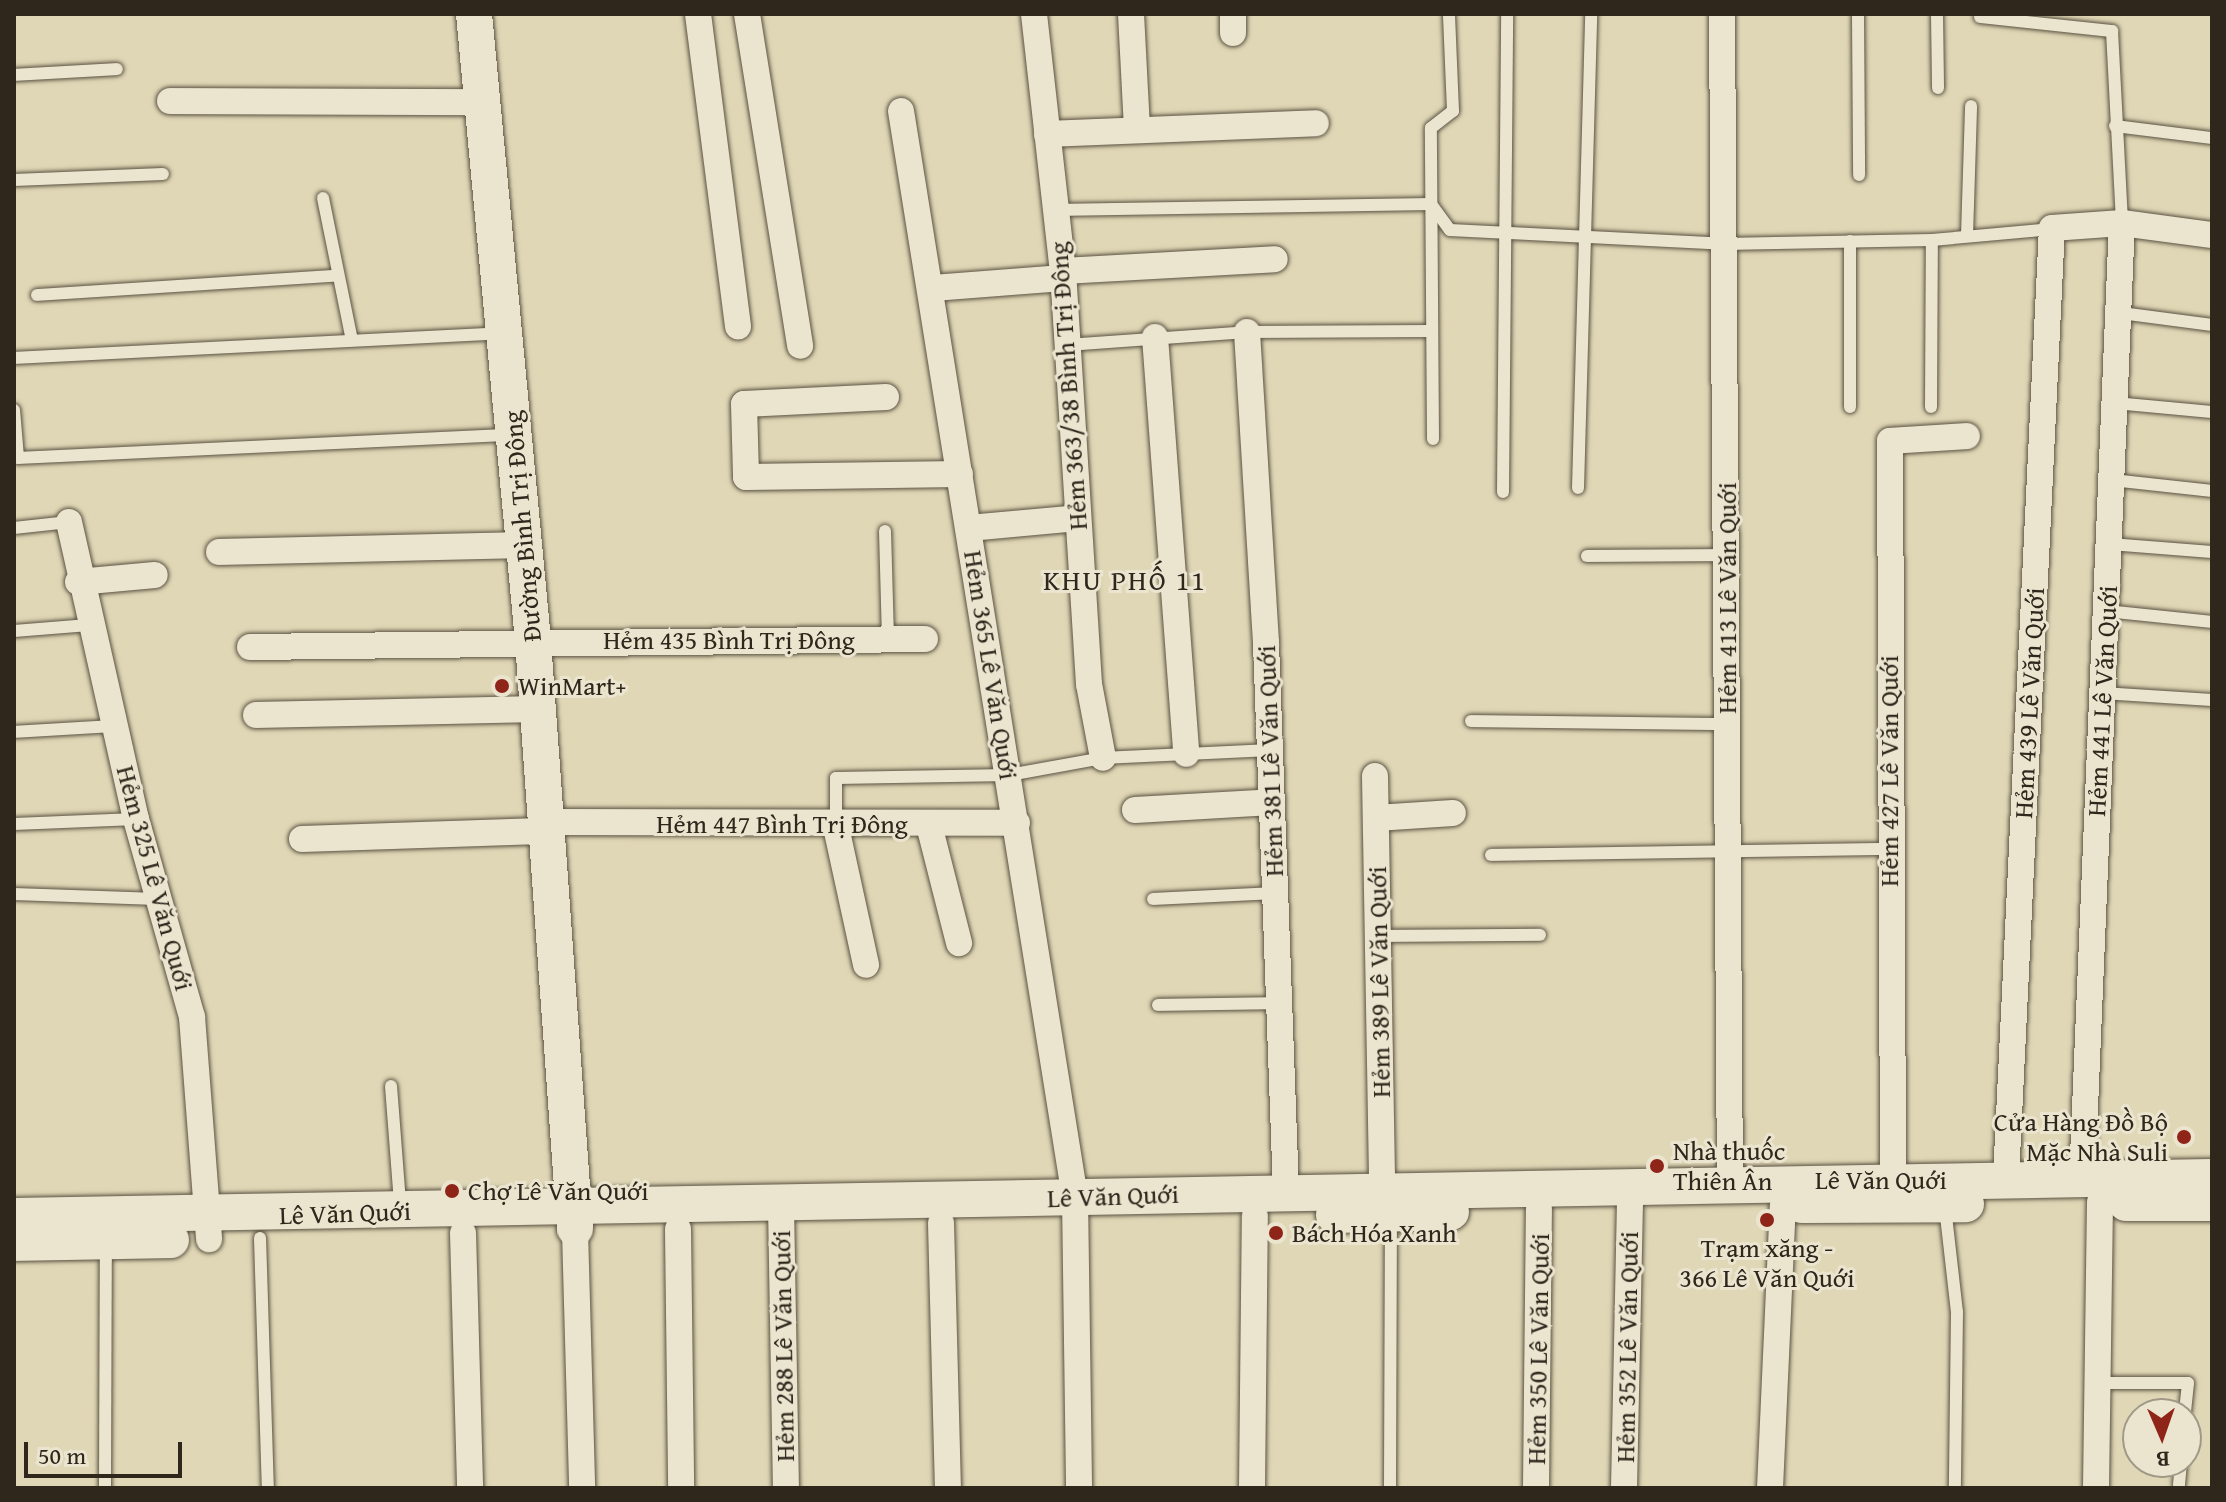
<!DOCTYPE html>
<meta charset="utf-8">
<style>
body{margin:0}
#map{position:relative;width:2226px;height:1502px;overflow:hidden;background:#e0d7b6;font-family:"Gentium Book Plus",serif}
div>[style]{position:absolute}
.roads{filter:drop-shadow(0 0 2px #5b5242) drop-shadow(0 0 2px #5b5242)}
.lane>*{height:12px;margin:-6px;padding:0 6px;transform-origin:6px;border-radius:6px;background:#ebe5d0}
.street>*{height:26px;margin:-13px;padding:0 13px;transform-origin:13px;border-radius:13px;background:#ebe5d0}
.secondary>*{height:36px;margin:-18px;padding:0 18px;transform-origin:18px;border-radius:18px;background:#ebe5d0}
.dots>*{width:22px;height:22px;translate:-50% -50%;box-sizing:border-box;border:4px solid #ebe5d0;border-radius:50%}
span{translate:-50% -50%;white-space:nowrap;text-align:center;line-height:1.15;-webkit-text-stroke:6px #ebe5d0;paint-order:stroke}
.street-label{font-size:26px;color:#2f261c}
.poi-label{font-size:26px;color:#2f261c}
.left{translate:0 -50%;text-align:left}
.right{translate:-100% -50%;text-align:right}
.neighbourhood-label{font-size:28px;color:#2f261c;letter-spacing:2px}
.frame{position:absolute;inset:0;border:16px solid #2f261c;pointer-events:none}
.north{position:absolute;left:2122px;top:1398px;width:80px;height:80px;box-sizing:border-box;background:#ebe5d0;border:2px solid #a09988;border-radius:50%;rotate:178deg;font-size:22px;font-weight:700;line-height:32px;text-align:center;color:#2f261c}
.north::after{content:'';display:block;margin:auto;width:28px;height:36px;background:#8f2418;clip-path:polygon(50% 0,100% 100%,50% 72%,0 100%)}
.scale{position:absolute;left:24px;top:1442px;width:158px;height:36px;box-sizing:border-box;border:4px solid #2f261c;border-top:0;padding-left:10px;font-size:24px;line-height:28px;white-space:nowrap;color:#2f261c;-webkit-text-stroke:6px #ebe5d0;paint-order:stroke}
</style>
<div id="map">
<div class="roads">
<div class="lane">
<div style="left:1858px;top:14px;width:161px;rotate:89.6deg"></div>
<div style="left:1937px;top:14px;width:74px;rotate:89.2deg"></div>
<div style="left:1980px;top:17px;width:133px;rotate:6.1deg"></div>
<div style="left:2112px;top:31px;width:192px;rotate:87deg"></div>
<div style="left:14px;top:75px;width:103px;rotate:-3.3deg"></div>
<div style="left:2115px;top:126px;width:98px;rotate:7.1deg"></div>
<div style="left:14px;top:180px;width:149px;rotate:-2.3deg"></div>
<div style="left:323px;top:198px;width:145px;rotate:78.5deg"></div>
<div style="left:1053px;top:210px;width:378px;rotate:-0.9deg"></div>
<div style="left:1431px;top:204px;width:32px;rotate:54deg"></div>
<div style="left:1450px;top:230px;width:274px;rotate:2.9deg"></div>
<div style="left:1724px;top:244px;width:208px;rotate:-1.1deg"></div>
<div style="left:1932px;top:240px;width:121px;rotate:-5.2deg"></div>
<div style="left:1967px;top:236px;width:130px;rotate:-88.2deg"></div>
<div style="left:37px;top:295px;width:298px;rotate:-3.7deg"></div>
<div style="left:2121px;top:313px;width:92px;rotate:7.5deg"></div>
<div style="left:1067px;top:345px;width:180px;rotate:-4.1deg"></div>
<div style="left:1247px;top:332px;width:184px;rotate:-0.3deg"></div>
<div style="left:14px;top:358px;width:487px;rotate:-2.9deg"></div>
<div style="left:2115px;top:403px;width:97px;rotate:5.3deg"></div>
<div style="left:1850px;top:407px;width:166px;rotate:-90deg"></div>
<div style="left:1931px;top:407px;width:167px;rotate:-89.7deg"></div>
<div style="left:14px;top:410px;width:48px;rotate:85.2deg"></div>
<div style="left:18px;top:458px;width:492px;rotate:-2.7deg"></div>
<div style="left:1433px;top:439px;width:311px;rotate:-90.4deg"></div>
<div style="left:1431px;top:128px;width:28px;rotate:-38deg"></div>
<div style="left:1453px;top:111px;width:97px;rotate:-92.4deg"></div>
<div style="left:2112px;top:480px;width:101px;rotate:6.3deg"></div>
<div style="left:1578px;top:488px;width:474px;rotate:-88.4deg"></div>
<div style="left:1503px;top:492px;width:478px;rotate:-89.5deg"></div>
<div style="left:14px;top:528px;width:55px;rotate:-6.2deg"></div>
<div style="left:885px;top:531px;width:108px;rotate:88.4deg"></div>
<div style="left:2110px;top:544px;width:102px;rotate:4.5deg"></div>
<div style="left:1587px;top:556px;width:140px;rotate:-0.4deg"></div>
<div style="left:2106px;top:611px;width:107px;rotate:5.9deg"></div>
<div style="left:14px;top:631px;width:75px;rotate:-4.6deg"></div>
<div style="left:2102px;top:693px;width:110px;rotate:3.6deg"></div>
<div style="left:1471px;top:721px;width:257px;rotate:0.7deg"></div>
<div style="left:14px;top:732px;width:102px;rotate:-3.4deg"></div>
<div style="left:836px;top:823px;width:45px;rotate:-90deg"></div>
<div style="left:836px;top:778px;width:173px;rotate:-1deg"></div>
<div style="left:1009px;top:775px;width:96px;rotate:-10.3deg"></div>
<div style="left:1103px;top:758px;width:167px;rotate:-2.7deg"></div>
<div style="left:14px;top:824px;width:122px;rotate:-2.3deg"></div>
<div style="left:1491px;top:855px;width:397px;rotate:-0.9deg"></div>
<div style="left:14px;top:894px;width:144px;rotate:2deg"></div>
<div style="left:1153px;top:899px;width:122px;rotate:-2.8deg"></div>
<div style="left:1379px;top:936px;width:161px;rotate:-0.4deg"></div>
<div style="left:1158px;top:1005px;width:121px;rotate:-0.9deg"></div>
<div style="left:391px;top:1086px;width:118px;rotate:85.6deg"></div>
<div style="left:1945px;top:1207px;width:106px;rotate:83.5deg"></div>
<div style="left:1957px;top:1312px;width:176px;rotate:90.7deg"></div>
<div style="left:260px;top:1238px;width:250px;rotate:88.2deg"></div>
<div style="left:2098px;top:1383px;width:90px"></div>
<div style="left:2188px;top:1383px;width:31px;rotate:96deg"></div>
<div style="left:2179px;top:1485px;width:23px;rotate:-85deg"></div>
<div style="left:105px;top:1488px;width:245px;rotate:-89.8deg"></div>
<div style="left:1390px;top:1488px;width:273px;rotate:-89.8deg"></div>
</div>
<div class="street">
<div style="left:698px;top:14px;width:315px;rotate:82.7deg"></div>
<div style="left:747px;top:14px;width:336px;rotate:80.9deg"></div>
<div style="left:1034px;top:14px;width:259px;rotate:83.6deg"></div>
<div style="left:1063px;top:271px;width:414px;rotate:86.4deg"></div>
<div style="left:1089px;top:684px;width:75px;rotate:79.3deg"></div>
<div style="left:1131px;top:14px;width:114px;rotate:87deg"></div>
<div style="left:1233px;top:14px;width:19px;rotate:90deg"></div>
<div style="left:1722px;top:14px;width:1169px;rotate:89.61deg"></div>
<div style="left:170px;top:101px;width:312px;rotate:0.2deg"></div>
<div style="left:901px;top:111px;width:1100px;rotate:80.9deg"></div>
<div style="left:1075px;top:1197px;width:291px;rotate:89.2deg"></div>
<div style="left:1047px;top:134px;width:269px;rotate:-2.3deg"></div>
<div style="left:1063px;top:271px;width:212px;rotate:-3.2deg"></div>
<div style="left:933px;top:288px;width:130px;rotate:-4.4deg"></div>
<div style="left:1247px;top:332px;width:312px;rotate:86.5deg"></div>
<div style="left:1266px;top:643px;width:548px;rotate:87.91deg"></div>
<div style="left:1155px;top:337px;width:418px;rotate:85.7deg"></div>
<div style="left:886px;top:397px;width:142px;rotate:177.2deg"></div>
<div style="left:744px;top:404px;width:73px;rotate:88.4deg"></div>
<div style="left:746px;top:477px;width:214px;rotate:-0.8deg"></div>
<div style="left:69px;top:522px;width:304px;rotate:77.3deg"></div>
<div style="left:136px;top:819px;width:206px;rotate:74.2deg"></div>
<div style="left:192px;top:1017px;width:223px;rotate:85.6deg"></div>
<div style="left:969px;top:528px;width:109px;rotate:-5.2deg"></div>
<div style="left:219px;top:552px;width:305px;rotate:-1.3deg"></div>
<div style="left:78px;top:582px;width:77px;rotate:-5.2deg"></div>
<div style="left:250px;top:647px;width:675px;rotate:-0.68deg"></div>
<div style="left:256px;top:715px;width:282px;rotate:-1.2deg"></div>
<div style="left:1375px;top:776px;width:413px;rotate:89deg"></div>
<div style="left:1135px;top:810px;width:137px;rotate:-3.3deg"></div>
<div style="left:1376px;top:818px;width:77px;rotate:-3.7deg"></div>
<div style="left:547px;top:822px;width:470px;rotate:0.1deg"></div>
<div style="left:929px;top:825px;width:122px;rotate:75.7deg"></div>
<div style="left:836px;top:827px;width:141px;rotate:77.7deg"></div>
<div style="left:302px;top:839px;width:246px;rotate:-1.9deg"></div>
<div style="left:1893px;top:1178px;width:737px;rotate:-90.23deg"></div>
<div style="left:1890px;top:441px;width:77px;rotate:-3.7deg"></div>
<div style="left:2006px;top:1178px;width:951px;rotate:-87.23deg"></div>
<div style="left:2052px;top:228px;width:70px;rotate:-4.1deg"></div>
<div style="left:2122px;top:223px;width:91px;rotate:7.6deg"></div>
<div style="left:2082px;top:1180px;width:958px;rotate:-87.61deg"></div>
<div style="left:781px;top:1205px;width:283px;rotate:89deg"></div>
<div style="left:941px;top:1223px;width:265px;rotate:88.5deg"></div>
<div style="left:678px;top:1229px;width:259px;rotate:89.3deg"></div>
<div style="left:575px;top:1231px;width:257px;rotate:88.4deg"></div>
<div style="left:463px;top:1233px;width:255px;rotate:88.4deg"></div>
<div style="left:1252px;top:1488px;width:272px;rotate:-89.4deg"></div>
<div style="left:1536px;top:1488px;width:279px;rotate:-89.4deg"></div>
<div style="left:1624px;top:1488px;width:283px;rotate:-88.8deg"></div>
<div style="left:1770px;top:1488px;width:283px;rotate:-87.4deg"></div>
<div style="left:2096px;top:1488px;width:286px;rotate:-89.2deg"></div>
</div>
<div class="secondary">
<div style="left:474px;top:14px;width:630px;rotate:84.62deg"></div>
<div style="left:533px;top:641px;width:589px;rotate:85.91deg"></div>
<div style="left:2126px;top:1203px;width:86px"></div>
<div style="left:1802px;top:1205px;width:164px;rotate:-0.3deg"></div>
<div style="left:1334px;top:1215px;width:117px;rotate:-1.5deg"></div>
<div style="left:14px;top:1216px;width:2198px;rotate:-1.02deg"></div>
<div style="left:14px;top:1243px;width:157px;rotate:-1.1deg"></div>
</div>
</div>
<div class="dots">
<div style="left:502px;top:686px;background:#8f2418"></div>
<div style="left:2184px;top:1137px;background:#8f2418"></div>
<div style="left:1657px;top:1166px;background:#8f2418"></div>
<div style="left:452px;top:1191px;background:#8f2418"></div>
<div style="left:1767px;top:1220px;background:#8f2418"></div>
<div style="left:1276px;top:1233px;background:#8f2418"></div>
</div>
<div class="street-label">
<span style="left:1068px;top:386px;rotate:-94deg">Hẻm 363/38 Bình Trị Đông</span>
<span style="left:522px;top:526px;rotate:-95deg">Đường Bình Trị Đông</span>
<span style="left:1727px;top:598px;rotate:-90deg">Hẻm 413 Lê Văn Quới</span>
<span style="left:729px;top:640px">Hẻm 435 Bình Trị Đông</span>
<span style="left:991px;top:665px;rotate:81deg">Hẻm 365 Lê Văn Quới</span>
<span style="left:2102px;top:701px;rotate:-87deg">Hẻm 441 Lê Văn Quới</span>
<span style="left:2029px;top:703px;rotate:-87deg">Hẻm 439 Lê Văn Quới</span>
<span style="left:1270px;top:761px;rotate:-92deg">Hẻm 381 Lê Văn Quới</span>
<span style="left:1889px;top:771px;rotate:-90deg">Hẻm 427 Lê Văn Quới</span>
<span style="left:782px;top:824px">Hẻm 447 Bình Trị Đông</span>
<span style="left:155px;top:878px;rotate:75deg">Hẻm 325 Lê Văn Quới</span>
<span style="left:1379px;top:982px;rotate:-91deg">Hẻm 389 Lê Văn Quới</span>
<span style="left:1881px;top:1180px">Lê Văn Quới</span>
<span style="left:1113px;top:1196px;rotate:-2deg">Lê Văn Quới</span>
<span style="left:345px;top:1213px;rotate:-2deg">Lê Văn Quới</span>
<span style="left:783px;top:1346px;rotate:-91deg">Hẻm 288 Lê Văn Quới</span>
<span style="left:1627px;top:1347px;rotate:-89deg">Hẻm 352 Lê Văn Quới</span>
<span style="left:1538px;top:1349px;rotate:-89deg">Hẻm 350 Lê Văn Quới</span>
</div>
<div class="poi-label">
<span class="left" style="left:518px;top:686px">WinMart+</span>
<span class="right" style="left:2168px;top:1137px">Cửa Hàng Đồ Bộ<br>Mặc Nhà Suli</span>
<span class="left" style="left:1673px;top:1166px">Nhà thuốc<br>Thiên Ân</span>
<span class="left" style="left:468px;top:1191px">Chợ Lê Văn Quới</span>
<span class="left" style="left:1292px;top:1233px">Bách Hóa Xanh</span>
<span style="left:1767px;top:1263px">Trạm xăng -<br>366 Lê Văn Quới</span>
</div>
<div class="neighbourhood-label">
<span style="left:1125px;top:580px">KHU PHỐ 11</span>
</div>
<div class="frame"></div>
<div class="north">B</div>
<div class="scale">50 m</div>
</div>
